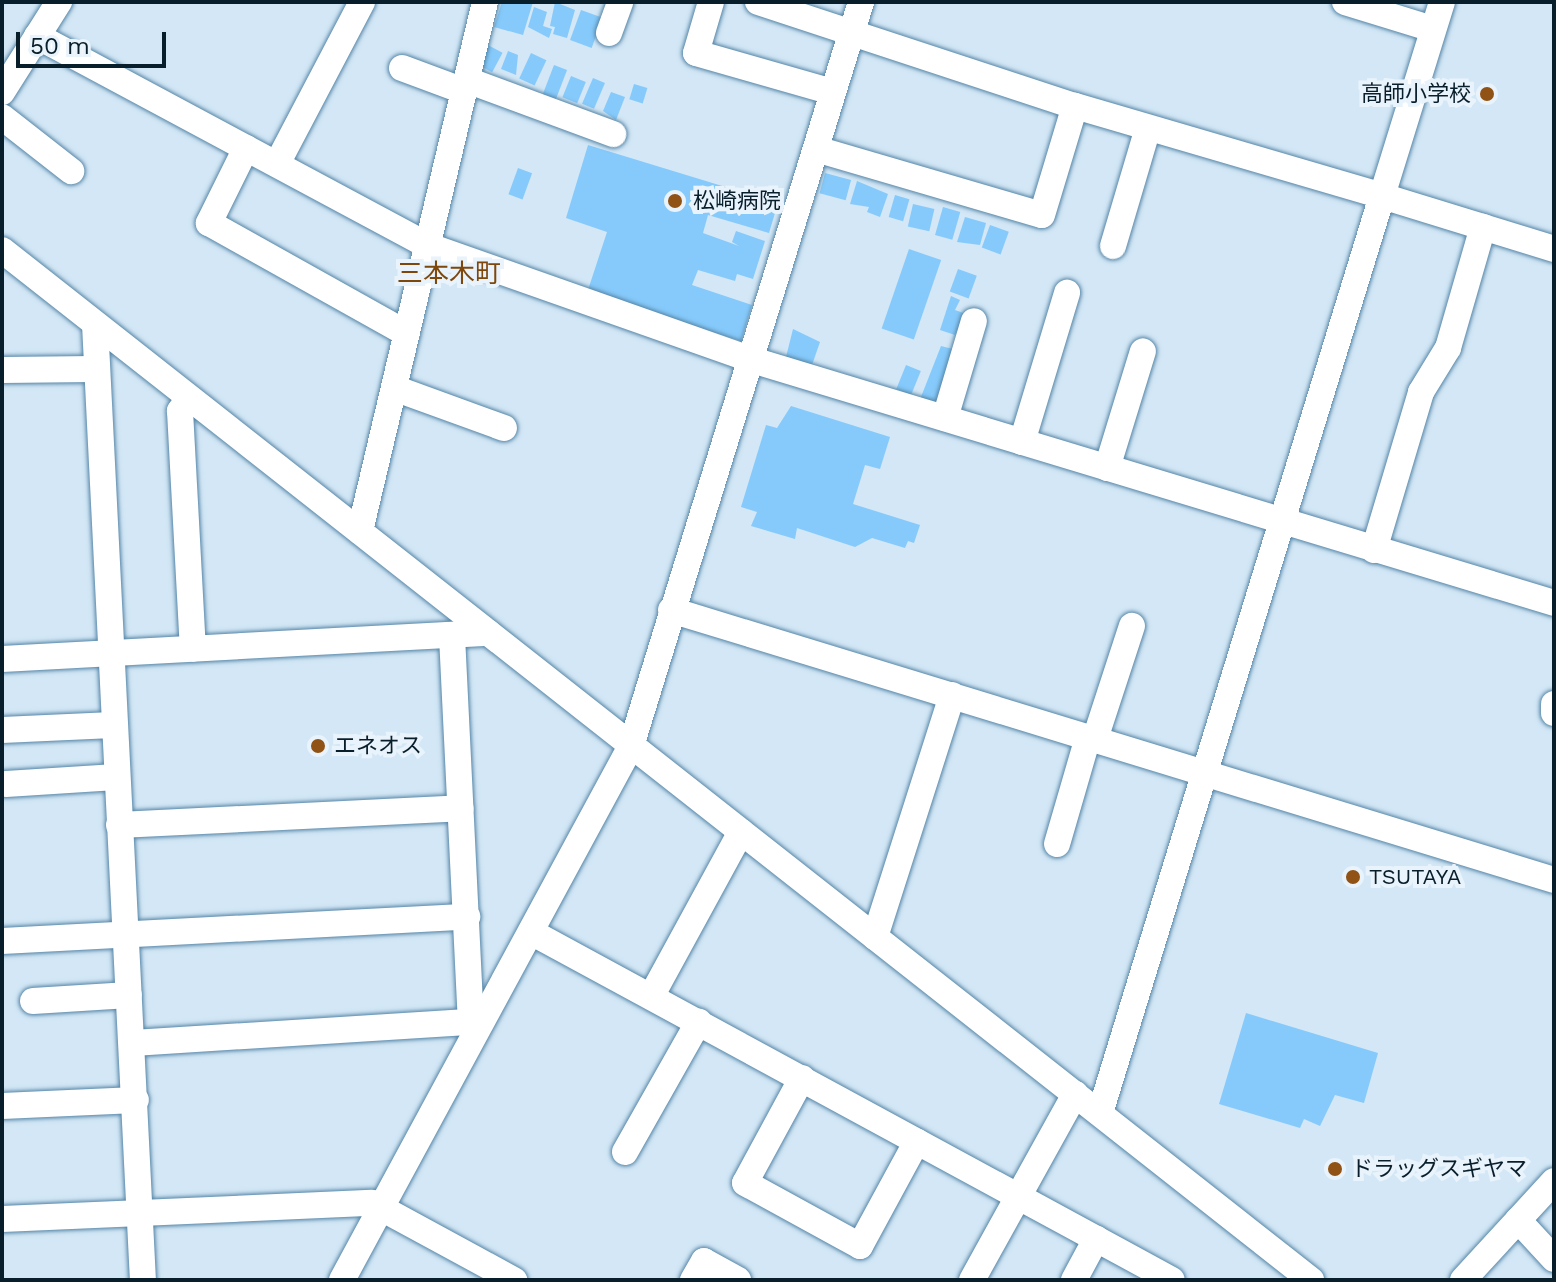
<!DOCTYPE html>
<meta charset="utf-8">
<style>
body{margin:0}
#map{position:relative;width:1556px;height:1282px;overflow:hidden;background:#d3e7f6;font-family:"Work Sans","Noto Sans JP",sans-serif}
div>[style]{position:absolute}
.building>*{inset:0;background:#86cafb;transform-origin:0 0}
.roads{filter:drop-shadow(0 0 2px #5485a7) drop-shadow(0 0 2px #5485a7)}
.minor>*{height:26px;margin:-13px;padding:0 13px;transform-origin:13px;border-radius:13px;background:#fff}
.dots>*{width:22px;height:22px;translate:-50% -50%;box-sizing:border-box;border:4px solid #e9f3fb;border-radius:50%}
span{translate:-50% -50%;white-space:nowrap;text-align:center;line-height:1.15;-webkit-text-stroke:8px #e9f3fb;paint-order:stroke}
.poi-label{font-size:22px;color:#091e2b}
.right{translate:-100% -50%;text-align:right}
.left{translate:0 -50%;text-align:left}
.quarter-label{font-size:26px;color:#7e480d}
.frame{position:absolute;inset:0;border:4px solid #091e2b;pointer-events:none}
.scale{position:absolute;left:16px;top:32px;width:150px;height:36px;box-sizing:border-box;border:4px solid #091e2b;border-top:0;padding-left:10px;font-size:24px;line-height:28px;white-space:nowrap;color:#091e2b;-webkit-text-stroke:6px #e9f3fb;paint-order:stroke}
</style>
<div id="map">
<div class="building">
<div style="clip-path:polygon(502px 2px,533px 2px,523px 35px,494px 27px)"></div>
<div style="clip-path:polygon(555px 2px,575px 10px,567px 38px,553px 34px,555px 27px,550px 26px)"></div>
<div style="clip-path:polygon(534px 7px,547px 12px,543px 26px,552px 29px,549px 38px,528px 27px)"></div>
<div style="left:581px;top:10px;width:23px;height:32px;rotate:20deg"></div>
<div style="left:484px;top:43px;width:21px;height:22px;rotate:28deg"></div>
<div style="clip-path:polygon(508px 51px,518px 55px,516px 75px,501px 69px)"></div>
<div style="left:531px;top:53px;width:17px;height:28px;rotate:25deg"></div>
<div style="left:554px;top:65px;width:14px;height:34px;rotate:21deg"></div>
<div style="left:571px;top:76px;width:16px;height:23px;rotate:22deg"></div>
<div style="left:593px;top:78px;width:13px;height:28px;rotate:23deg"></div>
<div style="left:634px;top:84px;width:14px;height:16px;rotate:17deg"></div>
<div style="clip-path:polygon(611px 92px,625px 97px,616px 120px,603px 111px)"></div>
<div style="clip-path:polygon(588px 145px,778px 203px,769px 233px,708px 215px,703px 233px,739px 246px,732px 242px,736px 231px,765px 241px,753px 279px,737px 274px,735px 281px,698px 270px,692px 285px,752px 305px,741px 341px,587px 293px,607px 232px,566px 218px)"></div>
<div style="left:518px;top:168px;width:15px;height:28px;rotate:20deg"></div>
<div style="left:825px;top:173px;width:27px;height:21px;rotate:15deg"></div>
<div style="clip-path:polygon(857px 181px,888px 194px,880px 217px,867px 212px,869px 207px,850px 204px)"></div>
<div style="left:895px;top:195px;width:15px;height:23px;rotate:16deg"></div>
<div style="left:913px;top:204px;width:22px;height:23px;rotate:13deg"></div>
<div style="left:943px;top:207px;width:18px;height:29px;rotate:16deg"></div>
<div style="clip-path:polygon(965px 217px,986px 223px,980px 245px,957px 242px)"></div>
<div style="left:990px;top:225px;width:20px;height:24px;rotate:20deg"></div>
<div style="left:909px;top:249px;width:34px;height:84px;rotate:19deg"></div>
<div style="left:958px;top:269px;width:20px;height:24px;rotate:20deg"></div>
<div style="clip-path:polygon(951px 296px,960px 300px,955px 310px,966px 314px,955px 335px,940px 330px)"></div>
<div style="clip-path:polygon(793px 329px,820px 342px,812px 365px,786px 357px)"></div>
<div style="clip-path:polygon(941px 346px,957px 350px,941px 401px,932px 406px,919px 402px)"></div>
<div style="left:906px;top:365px;width:16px;height:26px;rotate:22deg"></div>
<div style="clip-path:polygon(791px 406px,890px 437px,880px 469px,865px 465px,853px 504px,920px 525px,914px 543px,908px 541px,905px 548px,872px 538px,855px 547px,797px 528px,795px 539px,751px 526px,757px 512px,741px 507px,766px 425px,777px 428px)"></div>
<div style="clip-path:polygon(1246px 1013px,1378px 1053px,1364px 1103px,1335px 1095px,1320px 1126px,1304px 1119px,1300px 1128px,1219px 1104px)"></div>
</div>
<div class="roads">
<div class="minor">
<div style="left:711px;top:2px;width:53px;rotate:106.4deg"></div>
<div style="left:696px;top:53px;width:142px;rotate:15.9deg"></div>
<div style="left:758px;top:2px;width:334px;rotate:18.2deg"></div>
<div style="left:1075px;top:106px;width:320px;rotate:16.3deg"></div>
<div style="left:1382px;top:196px;width:959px;rotate:107.09deg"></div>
<div style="left:1345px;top:2px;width:92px;rotate:17.1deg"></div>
<div style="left:1442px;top:2px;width:203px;rotate:107.2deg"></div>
<div style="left:1382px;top:196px;width:180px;rotate:17.1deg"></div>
<div style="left:609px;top:33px;width:33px;rotate:-70deg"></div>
<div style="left:37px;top:36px;width:445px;rotate:28.2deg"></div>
<div style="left:429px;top:246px;width:339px;rotate:19.4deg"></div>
<div style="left:749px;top:359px;width:841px;rotate:16.86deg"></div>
<div style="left:402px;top:68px;width:66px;rotate:20.4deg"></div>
<div style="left:467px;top:80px;width:156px;rotate:20.3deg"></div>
<div style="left:2px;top:92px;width:107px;rotate:-57.7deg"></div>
<div style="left:2px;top:117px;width:88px;rotate:38deg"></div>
<div style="left:246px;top:148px;width:84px;rotate:116.3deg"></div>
<div style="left:209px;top:223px;width:226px;rotate:29.2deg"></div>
<div style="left:816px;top:149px;width:235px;rotate:16.3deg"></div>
<div style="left:1042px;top:215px;width:114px;rotate:-73.2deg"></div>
<div style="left:277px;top:164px;width:183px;rotate:-62.3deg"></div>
<div style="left:1113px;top:246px;width:123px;rotate:-73.5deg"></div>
<div style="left:2px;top:250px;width:1666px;rotate:38.2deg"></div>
<div style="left:95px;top:324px;width:957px;rotate:87.13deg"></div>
<div style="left:2px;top:370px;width:92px;rotate:-0.6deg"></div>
<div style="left:394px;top:388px;width:117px;rotate:20deg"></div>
<div style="left:189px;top:398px;width:16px;rotate:125deg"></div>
<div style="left:180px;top:411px;width:238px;rotate:86.9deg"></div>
<div style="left:945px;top:418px;width:101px;rotate:-73.4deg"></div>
<div style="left:1022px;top:442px;width:156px;rotate:-73.2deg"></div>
<div style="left:1107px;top:468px;width:122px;rotate:-72.9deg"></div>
<div style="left:360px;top:531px;width:544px;rotate:-76.71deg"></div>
<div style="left:1374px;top:550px;width:165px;rotate:-73.4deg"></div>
<div style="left:1421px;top:392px;width:52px;rotate:-58.5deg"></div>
<div style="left:1448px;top:348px;width:126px;rotate:-73.9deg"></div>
<div style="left:671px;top:610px;width:923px;rotate:17deg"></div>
<div style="left:452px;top:636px;width:386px;rotate:87.2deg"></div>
<div style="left:471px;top:1022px;width:9px;rotate:41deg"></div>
<div style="left:2px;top:659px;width:487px;rotate:-3.1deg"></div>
<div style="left:1554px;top:704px;width:9px;rotate:90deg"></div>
<div style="left:2px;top:730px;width:111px;rotate:-2.6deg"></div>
<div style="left:1095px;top:739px;width:119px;rotate:-71.9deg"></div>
<div style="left:6px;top:784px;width:110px;rotate:-3.6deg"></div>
<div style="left:119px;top:825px;width:342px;rotate:-2.8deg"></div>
<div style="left:1057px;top:844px;width:111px;rotate:-73.8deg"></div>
<div style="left:531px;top:932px;width:729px;rotate:28.5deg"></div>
<div style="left:875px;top:937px;width:254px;rotate:-72.3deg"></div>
<div style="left:2px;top:941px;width:466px;rotate:-3deg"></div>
<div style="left:652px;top:995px;width:186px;rotate:-61.4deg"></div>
<div style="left:33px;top:1001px;width:96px;rotate:-3.6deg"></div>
<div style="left:133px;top:1043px;width:339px;rotate:-3.6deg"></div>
<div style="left:802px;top:1078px;width:119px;rotate:118.5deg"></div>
<div style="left:745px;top:1183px;width:131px;rotate:28.7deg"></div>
<div style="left:860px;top:1246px;width:119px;rotate:-61.5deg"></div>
<div style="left:2px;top:1106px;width:134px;rotate:-2.6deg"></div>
<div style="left:625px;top:1152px;width:150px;rotate:-60.5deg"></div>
<div style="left:2px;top:1219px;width:370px;rotate:-2.5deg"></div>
<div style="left:372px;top:1203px;width:162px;rotate:28.5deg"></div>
<div style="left:1518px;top:1220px;width:53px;rotate:47.3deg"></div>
<div style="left:342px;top:1280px;width:607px;rotate:-61.58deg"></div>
<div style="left:631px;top:746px;width:779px;rotate:-72.82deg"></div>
<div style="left:693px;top:1280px;width:22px;rotate:-60deg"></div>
<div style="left:704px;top:1261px;width:39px;rotate:29deg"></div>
<div style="left:972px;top:1280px;width:213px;rotate:-61deg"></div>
<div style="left:1074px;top:1280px;width:47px;rotate:-61.8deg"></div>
<div style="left:1463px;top:1280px;width:134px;rotate:-47.4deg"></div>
</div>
</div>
<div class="dots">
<div style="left:1487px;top:94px;background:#905315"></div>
<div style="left:675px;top:201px;background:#905315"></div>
<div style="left:318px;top:746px;background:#905315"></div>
<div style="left:1353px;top:877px;background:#905315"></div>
<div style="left:1335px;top:1169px;background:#905315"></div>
</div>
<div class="poi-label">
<span class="right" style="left:1471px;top:94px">高師小学校</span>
<span class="left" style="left:693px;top:201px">松崎病院</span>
<span class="left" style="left:334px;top:746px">エネオス</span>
<span class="left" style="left:1369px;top:877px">TSUTAYA</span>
<span class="left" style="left:1351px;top:1169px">ドラッグスギヤマ</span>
</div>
<div class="quarter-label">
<span style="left:449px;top:274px">三本木町</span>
</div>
<div class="frame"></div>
<div class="scale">50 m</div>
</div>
